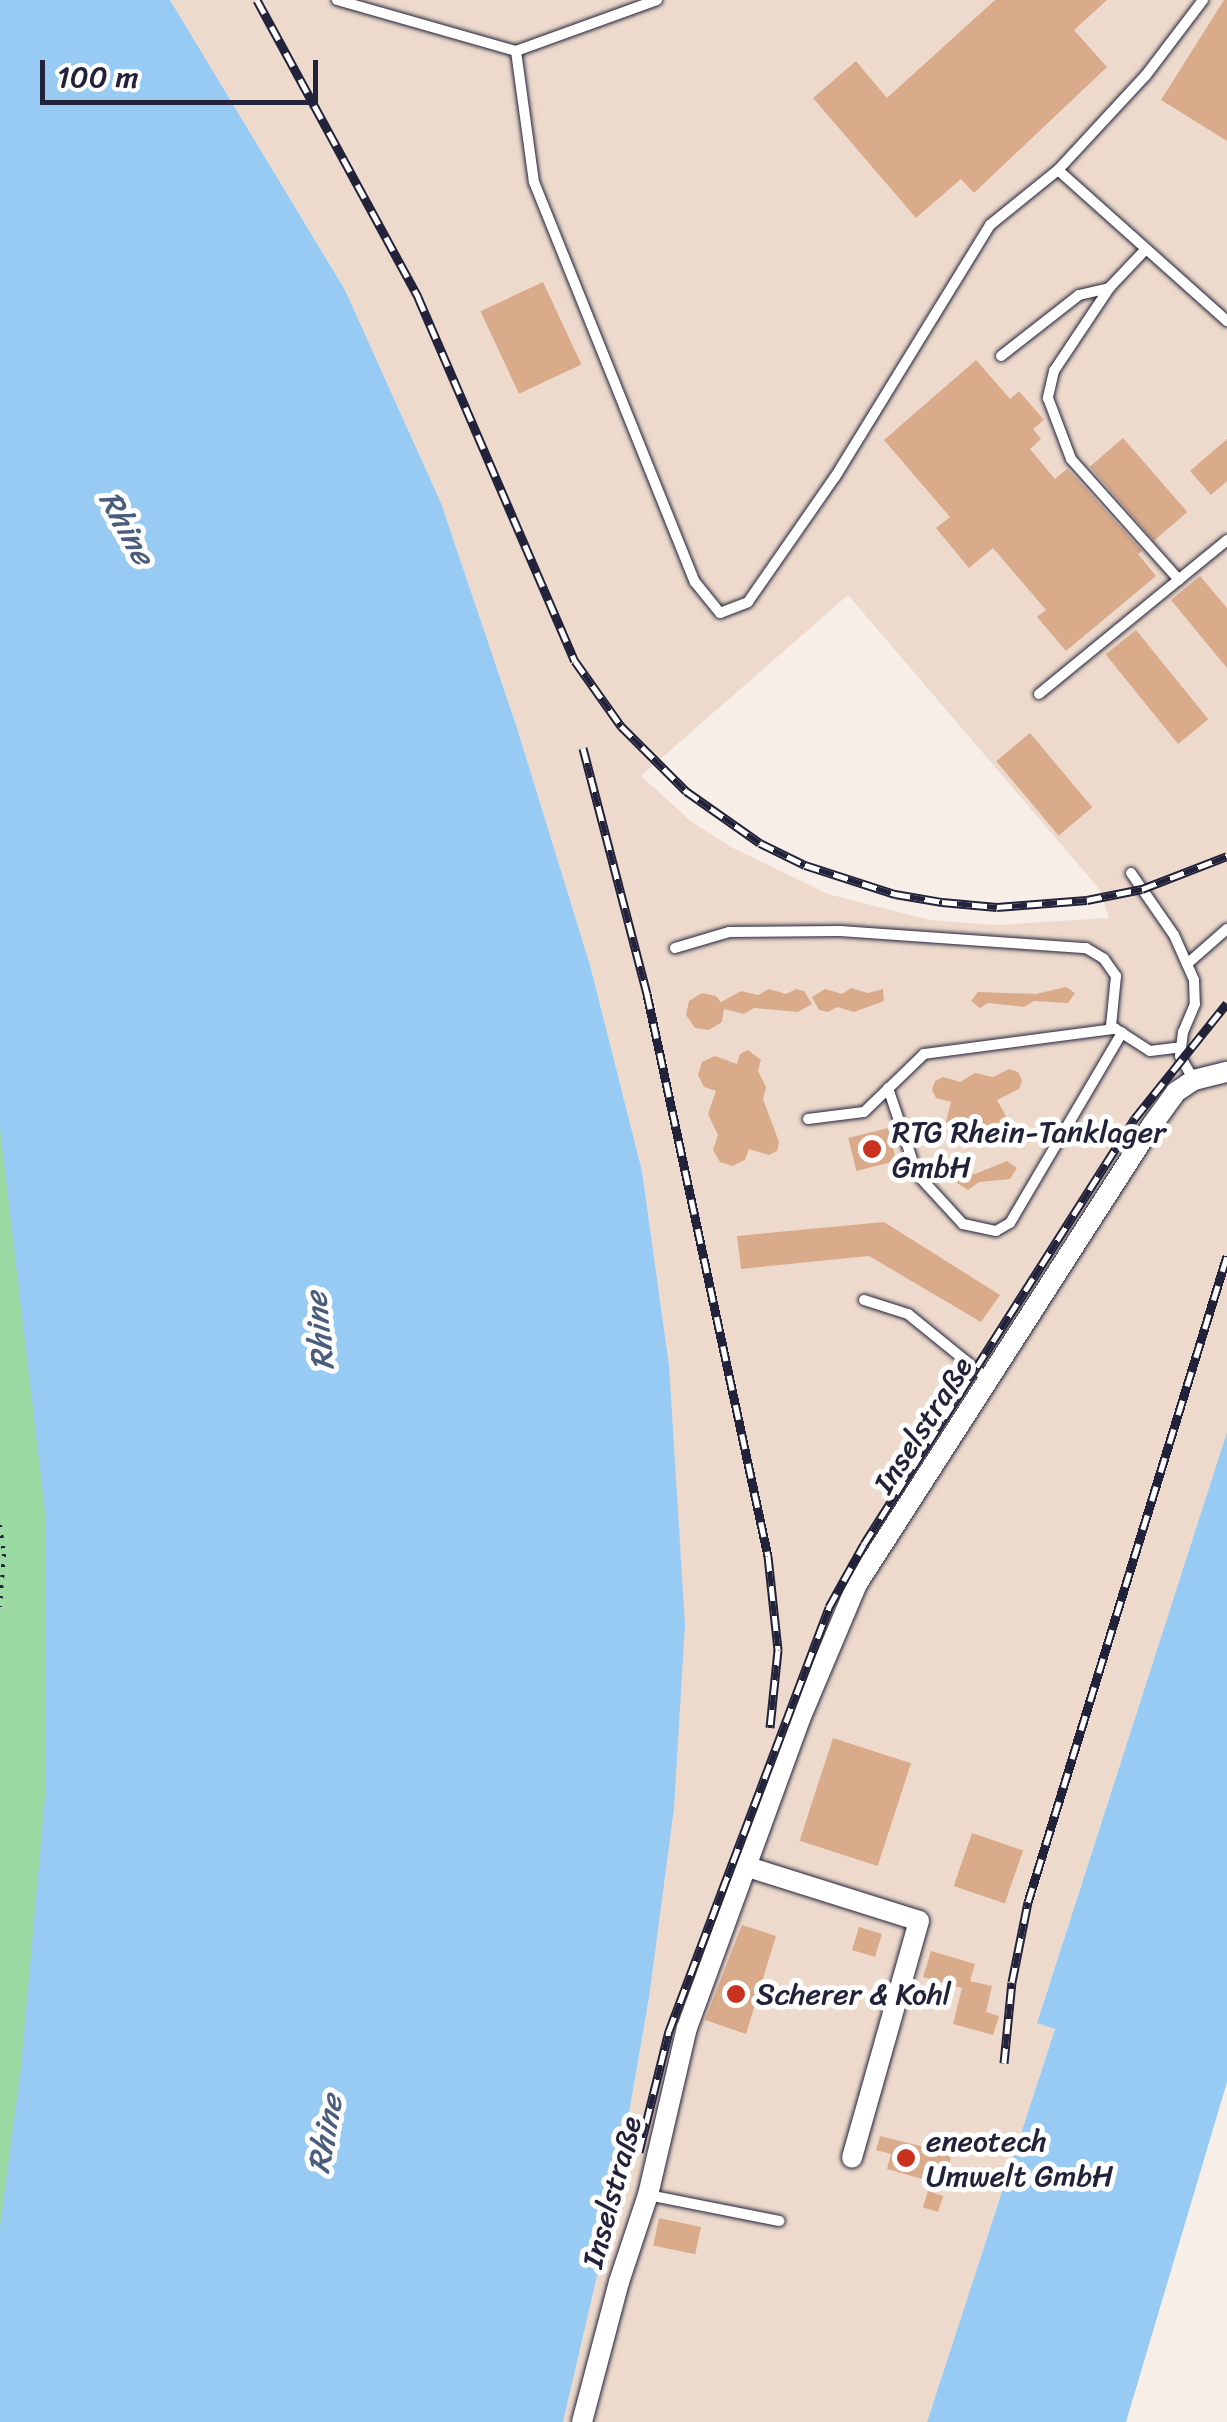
<!DOCTYPE html>
<meta charset="utf-8">
<style>
body{margin:0}
#map{position:relative;width:1227px;height:2422px;overflow:hidden;background:#f7eee8;font-family:Sriracha,sans-serif}
div>[style]{position:absolute}
.built>*{inset:0;background:#eedacc}
.green>*{inset:0;background:#9cdaa3}
.water>*{inset:0;background:#97cbf4}
.building>*{inset:0;background:#d9ab8b;transform-origin:0 0}
.path>*{height:4px;margin-top:-2px;transform-origin:0;background:repeating-linear-gradient(90deg,#22223b 0 2.5px,transparent 0 10.5px)}
.roads{filter:drop-shadow(0 0 2px #22223b) drop-shadow(0 0 2px #22223b)}
.service>*{height:10px;margin:-5px;padding:0 5px;transform-origin:5px;border-radius:5px;background:#fff}
.minor>*{height:20px;margin:-10px;padding:0 10px;transform-origin:10px;border-radius:10px;background:#fff}
.rail>*{height:9px;margin-top:-4.5px;transform-origin:0;background:repeating-linear-gradient(90deg,#fff 0 15px,#22223b 0 30px);box-sizing:border-box;border-block:2px solid #22223b}
.dots>*{width:28px;height:28px;translate:-50% -50%;box-sizing:border-box;border:5px solid #fff;border-radius:50%}
span{translate:-50% -50%;white-space:nowrap;text-align:center;line-height:1.15;-webkit-text-stroke:10px #fff;paint-order:stroke}
.poi-label{font-size:30px;color:#22223b}
.left{translate:0 -50%;text-align:left}
.street-label{font-size:30px;color:#22223b}
.water-label{font-size:32px;color:#4b5d7c;font-style:italic}
.scale{position:absolute;left:40px;top:60px;width:278px;height:45px;box-sizing:border-box;border:5px solid #22223b;border-top:0;padding-left:12px;font-size:30px;line-height:35px;white-space:nowrap;color:#22223b;-webkit-text-stroke:8px #fff;paint-order:stroke}
</style>
<div id="map">
<div class="built">
<div style="clip-path:polygon(evenodd,170px 0,1227px 0,1227px 1432px,1037px 2022px,1055px 2028px,927px 2422px,563px 2422px,611px 2216px,649px 1998px,669px 1365px,642px 1171px,590px 965px,517px 728px,441px 503px,345px 290px,170px 0,848px 595px,1100px 890px,1109px 918px,997px 925px,930px 920px,828px 894px,733px 848px,693px 823px,641px 776px,848px 595px)"></div>
</div>
<div class="green">
<div style="clip-path:polygon(0 848px,85px 1220px,9px 2422px,0 2422px)"></div>
</div>
<div class="water">
<div style="clip-path:polygon(0 0,170px 0,345px 290px,441px 503px,517px 728px,590px 965px,642px 1171px,669px 1365px,685px 1625px,674px 1808px,649px 1998px,611px 2216px,563px 2422px,0 2422px,0 2227px,21px 2067px,46px 1786px,45px 1511px,0 1128px)"></div>
<div style="clip-path:polygon(1227px 1432px,1227px 2082px,1126px 2422px,927px 2422px,1055px 2029px,1037px 2023px)"></div>
</div>
<div class="building">
<div style="clip-path:polygon(995px 0,1107px 0,1074px 30px,1107px 67px,974px 193px,961px 179px,916px 218px,813px 98px,856px 61px,887px 98px)"></div>
<div style="clip-path:polygon(1224px 0,1227px 0,1227px 141px,1161px 100px)"></div>
<div style="left:543px;top:282px;width:91px;height:69px;rotate:65deg"></div>
<div style="clip-path:polygon(976px 360px,1010px 399px,1019px 391px,1044px 420px,1033px 429px,1041px 439px,1030px 449px,1055px 479px,1067px 469px,1076px 478px,1142px 551px,1138px 554px,1156px 576px,1066px 651px,1037px 617px,1046px 610px,993px 548px,969px 568px,936px 528px,950px 517px,884px 440px)"></div>
<div style="left:1123px;top:438px;width:98px;height:44px;rotate:49deg"></div>
<div style="clip-path:polygon(1227px 439px,1227px 481px,1211px 495px,1190px 471px)"></div>
<div style="clip-path:polygon(1200px 576px,1227px 608px,1227px 668px,1171px 600px)"></div>
<div style="left:1136px;top:630px;width:115px;height:39px;rotate:51deg"></div>
<div style="left:1030px;top:733px;width:97px;height:44px;rotate:50deg"></div>
<div style="clip-path:polygon(1066px 987px,1075px 993px,1068px 1003px,1034px 1001px,1024px 1007px,988px 1003px,980px 1008px,971px 1001px,978px 992px,1036px 994px)"></div>
<div style="clip-path:polygon(851px 988px,868px 993px,883px 989px,884px 1001px,854px 1012px,837px 1007px,828px 1012px,819px 1010px,812px 997px,825px 989px,842px 994px)"></div>
<div style="clip-path:polygon(769px 989px,786px 994px,796px 989px,804px 991px,812px 1004px,798px 1012px,754px 1008px,744px 1014px,724px 1009px,722px 1022px,709px 1030px,695px 1028px,686px 1015px,689px 1001px,702px 993px,716px 996px,721px 1002px,741px 991px,758px 995px)"></div>
<div style="clip-path:polygon(748px 1050px,761px 1060px,758px 1071px,766px 1087px,763px 1099px,779px 1142px,777px 1151px,769px 1155px,749px 1149px,745px 1160px,732px 1166px,720px 1162px,713px 1150px,718px 1135px,708px 1114px,716px 1091px,704px 1087px,698px 1075px,702px 1062px,715px 1056px,737px 1064px,740px 1054px)"></div>
<div style="clip-path:polygon(1009px 1069px,1018px 1072px,1022px 1080px,1019px 1089px,997px 1100px,1007px 1118px,1004px 1126px,996px 1130px,978px 1124px,962px 1134px,951px 1131px,946px 1122px,951px 1102px,936px 1098px,932px 1090px,935px 1081px,943px 1077px,960px 1082px,975px 1073px,993px 1077px)"></div>
<div style="left:888px;top:1128px;width:34px;height:41px;rotate:76deg"></div>
<div style="clip-path:polygon(1007px 1161px,1017px 1168px,1010px 1179px,979px 1182px,968px 1190px,957px 1183px,964px 1172px,975px 1174px)"></div>
<div style="clip-path:polygon(884px 1222px,1000px 1295px,981px 1322px,869px 1256px,741px 1269px,737px 1236px)"></div>
<div style="left:833px;top:1738px;width:82px;height:108px;rotate:18deg"></div>
<div style="left:972px;top:1833px;width:54px;height:56px;rotate:19deg"></div>
<div style="clip-path:polygon(742px 1925px,776px 1936px,746px 2034px,705px 2020px)"></div>
<div style="left:859px;top:1927px;width:24px;height:24px;rotate:17deg"></div>
<div style="clip-path:polygon(931px 1951px,975px 1964px,970px 1981px,992px 1986px,986px 2012px,999px 2016px,993px 2035px,953px 2024px,962px 1988px,923px 1977px)"></div>
<div style="clip-path:polygon(880px 2136px,952px 2154px,943px 2185px,887px 2169px,891px 2154px,876px 2150px)"></div>
<div style="left:928px;top:2191px;width:16px;height:17px;rotate:18deg"></div>
<div style="left:659px;top:2218px;width:43px;height:28px;rotate:12deg"></div>
</div>
<div class="path">
<div style="left:0;top:1525px;width:29px;rotate:82deg"></div>
<div style="left:4px;top:1554px;width:53px;rotate:94.3deg"></div>
</div>
<div class="roads">
<div class="service">
<div style="left:337px;top:0;width:186px;rotate:15.9deg"></div>
<div style="left:516px;top:51px;width:150px;rotate:-19.9deg"></div>
<div style="left:1203px;top:0;width:94px;rotate:127.2deg"></div>
<div style="left:1146px;top:75px;width:129px;rotate:132.8deg"></div>
<div style="left:1058px;top:170px;width:227px;rotate:41.8deg"></div>
<div style="left:516px;top:51px;width:132px;rotate:82.2deg"></div>
<div style="left:534px;top:182px;width:431px;rotate:68.1deg"></div>
<div style="left:695px;top:582px;width:40px;rotate:51deg"></div>
<div style="left:720px;top:613px;width:30px;rotate:-21deg"></div>
<div style="left:748px;top:602px;width:152px;rotate:-55.2deg"></div>
<div style="left:835px;top:477px;width:296px;rotate:-58.4deg"></div>
<div style="left:990px;top:225px;width:87px;rotate:-39deg"></div>
<div style="left:1146px;top:249px;width:52px;rotate:133.5deg"></div>
<div style="left:1110px;top:287px;width:101px;rotate:123.7deg"></div>
<div style="left:1054px;top:371px;width:28px;rotate:103deg"></div>
<div style="left:1048px;top:398px;width:65px;rotate:69.3deg"></div>
<div style="left:1071px;top:459px;width:162px;rotate:48.2deg"></div>
<div style="left:1001px;top:356px;width:99px;rotate:-38deg"></div>
<div style="left:1079px;top:295px;width:31px;rotate:-13deg"></div>
<div style="left:1039px;top:694px;width:243px;rotate:-39.3deg"></div>
<div style="left:1131px;top:873px;width:75px;rotate:55.3deg"></div>
<div style="left:1174px;top:935px;width:49px;rotate:66deg"></div>
<div style="left:1194px;top:980px;width:24px;rotate:88deg"></div>
<div style="left:1195px;top:1004px;width:30px;rotate:113deg"></div>
<div style="left:1183px;top:1032px;width:24px;rotate:97deg"></div>
<div style="left:1180px;top:1056px;width:28px;rotate:60deg"></div>
<div style="left:675px;top:948px;width:56px;rotate:-16.5deg"></div>
<div style="left:729px;top:932px;width:111px;rotate:-0.5deg"></div>
<div style="left:840px;top:931px;width:247px;rotate:4deg"></div>
<div style="left:1086px;top:948px;width:21px;rotate:31deg"></div>
<div style="left:1104px;top:959px;width:21px;rotate:55deg"></div>
<div style="left:1116px;top:976px;width:50px;rotate:95.7deg"></div>
<div style="left:1111px;top:1026px;width:46px;rotate:32.7deg"></div>
<div style="left:1150px;top:1051px;width:31px;rotate:-7deg"></div>
<div style="left:1187px;top:964px;width:53px;rotate:-41.2deg"></div>
<div style="left:888px;top:1088px;width:91px;rotate:71.4deg"></div>
<div style="left:917px;top:1174px;width:68px;rotate:47.4deg"></div>
<div style="left:963px;top:1224px;width:34px;rotate:12deg"></div>
<div style="left:996px;top:1231px;width:16px;rotate:-30deg"></div>
<div style="left:1010px;top:1223px;width:221px;rotate:-59.5deg"></div>
<div style="left:808px;top:1119px;width:56px;rotate:-7.1deg"></div>
<div style="left:864px;top:1112px;width:83px;rotate:-44deg"></div>
<div style="left:924px;top:1054px;width:193px;rotate:-7.5deg"></div>
<div style="left:864px;top:1300px;width:46px;rotate:17.7deg"></div>
<div style="left:908px;top:1314px;width:103px;rotate:39.1deg"></div>
<div style="left:648px;top:2195px;width:134px;rotate:11.2deg"></div>
</div>
<div class="minor">
<div style="left:748px;top:1867px;width:179px;rotate:17.5deg"></div>
<div style="left:919px;top:1921px;width:246px;rotate:105.8deg"></div>
<div style="left:582px;top:2422px;width:145px;rotate:-75.2deg"></div>
<div style="left:619px;top:2282px;width:92px;rotate:-71.6deg"></div>
<div style="left:648px;top:2195px;width:171px;rotate:-76.9deg"></div>
<div style="left:687px;top:2028px;width:329px;rotate:-69.9deg"></div>
<div style="left:800px;top:1719px;width:147px;rotate:-67.1deg"></div>
<div style="left:857px;top:1584px;width:546px;rotate:-57.27deg"></div>
<div style="left:1152px;top:1125px;width:41px;rotate:-54deg"></div>
<div style="left:1176px;top:1092px;width:22px;rotate:-34deg"></div>
<div style="left:1194px;top:1080px;width:34px;rotate:-14deg"></div>
</div>
</div>
<div class="rail">
<div style="left:257px;top:0;width:338px;rotate:61.5deg"></div>
<div style="left:418px;top:297px;width:396px;rotate:66.7deg"></div>
<div style="left:575px;top:661px;width:80px;rotate:54.7deg"></div>
<div style="left:621px;top:726px;width:92px;rotate:45deg"></div>
<div style="left:686px;top:791px;width:90px;rotate:35.1deg"></div>
<div style="left:760px;top:843px;width:50px;rotate:26.1deg"></div>
<div style="left:805px;top:865px;width:95px;rotate:17.9deg"></div>
<div style="left:895px;top:894px;width:48px;rotate:9.7deg"></div>
<div style="left:942px;top:902px;width:55px;rotate:5.2deg"></div>
<div style="left:997px;top:907px;width:90px;rotate:-4.4deg"></div>
<div style="left:1087px;top:900px;width:56px;rotate:-11.3deg"></div>
<div style="left:1142px;top:889px;width:91px;rotate:-21.2deg"></div>
<div style="left:583px;top:748px;width:254px;rotate:75.4deg"></div>
<div style="left:647px;top:994px;width:575px;rotate:77.85deg"></div>
<div style="left:768px;top:1556px;width:95px;rotate:83.9deg"></div>
<div style="left:778px;top:1650px;width:78px;rotate:95.9deg"></div>
<div style="left:1004px;top:2063px;width:81px;rotate:-84.4deg"></div>
<div style="left:1012px;top:1982px;width:82px;rotate:-78.7deg"></div>
<div style="left:1028px;top:1902px;width:676px;rotate:-72.88deg"></div>
<div style="left:639px;top:2152px;width:125px;rotate:-76.1deg"></div>
<div style="left:669px;top:2031px;width:453px;rotate:-69.3deg"></div>
<div style="left:829px;top:1607px;width:72px;rotate:-60.9deg"></div>
<div style="left:864px;top:1544px;width:505px;rotate:-57.54deg"></div>
<div style="left:1135px;top:1118px;width:147px;rotate:-51.3deg"></div>
</div>
<div class="dots">
<div style="left:872px;top:1149px;background:#c8321e"></div>
<div style="left:736px;top:1994px;background:#c8321e"></div>
<div style="left:906px;top:2158px;background:#c8321e"></div>
</div>
<div class="poi-label">
<span class="left" style="left:892px;top:1149px">RTG Rhein-Tanklager<br>GmbH</span>
<span class="left" style="left:756px;top:1994px">Scherer &amp; Kohl</span>
<span class="left" style="left:926px;top:2158px">eneotech<br>Umwelt GmbH</span>
</div>
<div class="street-label">
<span style="left:923px;top:1425px;rotate:-57deg">Inselstraße</span>
<span style="left:612px;top:2192px;rotate:-75deg">Inselstraße</span>
</div>
<div class="water-label">
<span style="left:126px;top:528px;rotate:61deg">Rhine</span>
<span style="left:320px;top:1331px;rotate:-96deg">Rhine</span>
<span style="left:326px;top:2134px;rotate:-80deg">Rhine</span>
</div>
<div class="scale">100 m</div>
</div>
